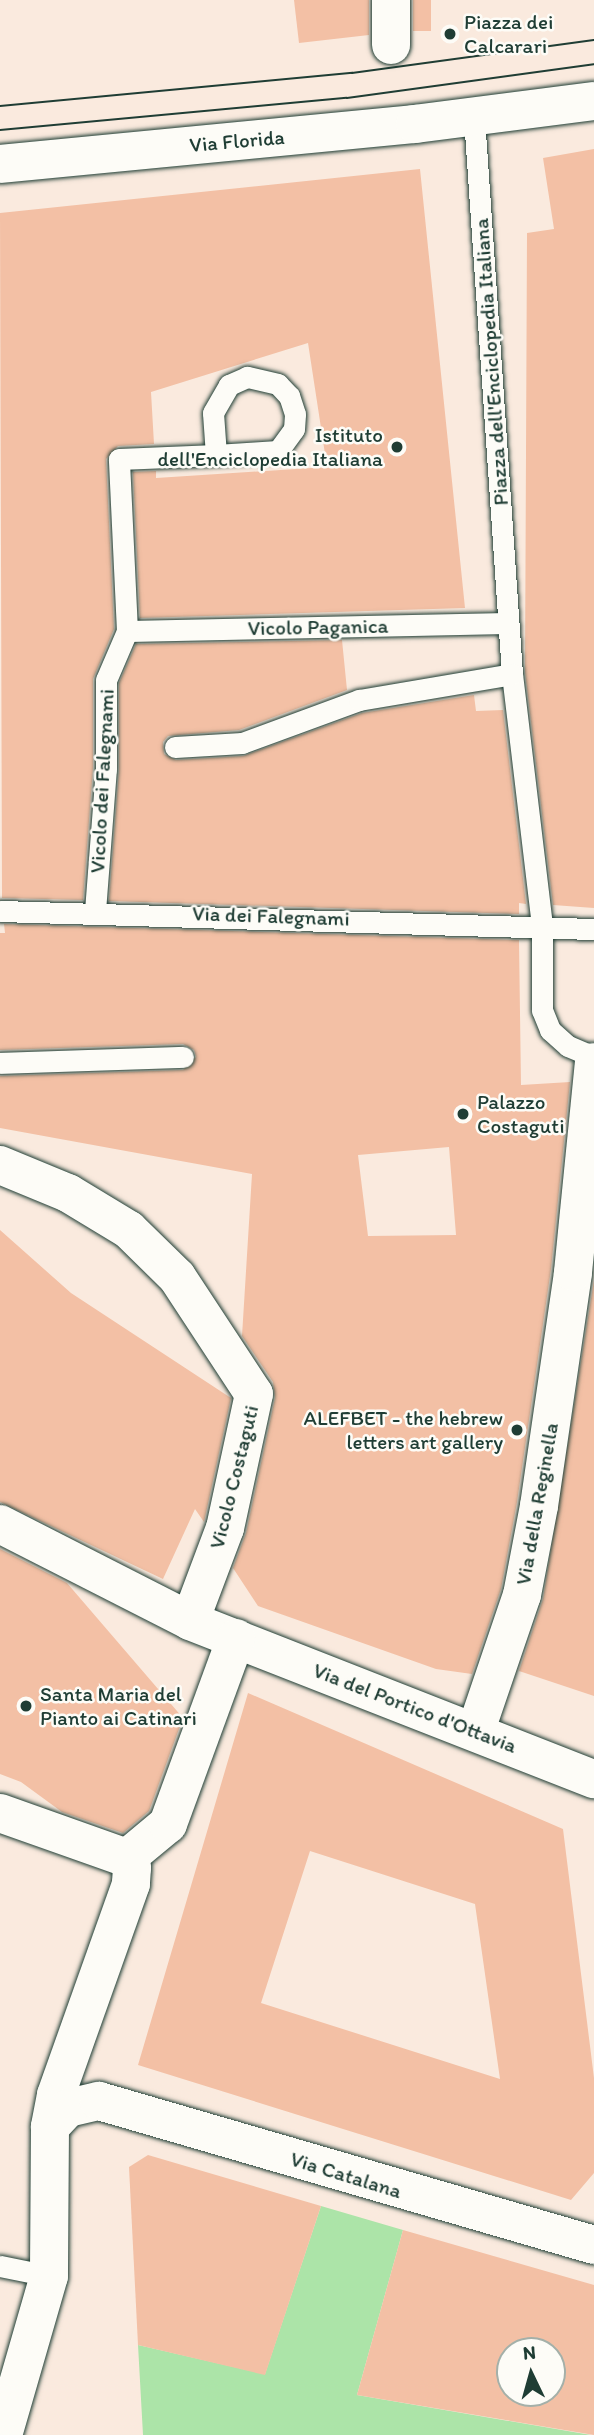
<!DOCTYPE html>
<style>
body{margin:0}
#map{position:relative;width:594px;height:2435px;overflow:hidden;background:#faeade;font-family:Itim,sans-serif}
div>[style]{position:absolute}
.green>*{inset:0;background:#ace4a8}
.building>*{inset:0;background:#f3c0a5;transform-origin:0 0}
.roads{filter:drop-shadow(0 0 2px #1f3d34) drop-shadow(0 0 2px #1f3d34)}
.lane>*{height:21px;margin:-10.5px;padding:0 10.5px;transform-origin:10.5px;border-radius:10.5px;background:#fdfcf7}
.street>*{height:38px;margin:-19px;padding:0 19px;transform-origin:19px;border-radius:19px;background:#fdfcf7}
.secondary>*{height:38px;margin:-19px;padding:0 19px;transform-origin:19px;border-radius:19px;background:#fdfcf7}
.tram>*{height:2px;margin:-1px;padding:0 1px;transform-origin:1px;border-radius:1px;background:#1f3d34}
.dots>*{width:19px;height:19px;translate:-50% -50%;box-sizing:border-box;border:4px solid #fdfcf7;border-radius:50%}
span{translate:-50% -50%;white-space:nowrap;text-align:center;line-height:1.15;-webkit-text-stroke:5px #fdfcf7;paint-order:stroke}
.poi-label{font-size:21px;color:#1f3d34}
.left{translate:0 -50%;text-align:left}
.right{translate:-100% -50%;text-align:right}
.street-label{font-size:21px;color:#1f3d34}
.north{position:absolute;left:496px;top:2337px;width:70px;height:70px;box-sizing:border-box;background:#fdfcf7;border:2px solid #a4b0a9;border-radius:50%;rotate:355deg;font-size:19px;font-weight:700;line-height:28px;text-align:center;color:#1f3d34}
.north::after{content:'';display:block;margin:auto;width:24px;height:32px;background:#1f3d34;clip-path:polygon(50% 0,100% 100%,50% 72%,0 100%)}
</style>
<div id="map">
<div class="green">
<div style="clip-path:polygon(321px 2206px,403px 2230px,357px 2395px,591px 2435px,143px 2435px,138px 2345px,265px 2374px)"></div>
</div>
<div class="building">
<div style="clip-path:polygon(294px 0,369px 0,369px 35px,299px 43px)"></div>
<div style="left:413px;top:0;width:18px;height:31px"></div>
<div style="clip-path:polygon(594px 149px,594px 908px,553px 905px,525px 672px,527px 233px,554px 229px,543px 158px)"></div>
<div style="clip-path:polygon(420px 169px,465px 608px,140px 618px,133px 472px,156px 471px,156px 478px,327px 467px,308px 343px,151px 392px,154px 444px,118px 446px,106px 459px,114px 629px,93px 679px,93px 768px,83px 900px,2px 898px,0 213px)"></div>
<div style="clip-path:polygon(342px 640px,347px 690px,239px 730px,168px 736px,163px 742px,164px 754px,176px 760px,243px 756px,362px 713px,474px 695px,476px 711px,503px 710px,526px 904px,519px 903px,519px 914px,109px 901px,119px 770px,119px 683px,136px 644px)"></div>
<div style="clip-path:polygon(evenodd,4px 924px,519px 940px,521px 1085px,570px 1082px,551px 1269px,517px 1502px,501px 1589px,472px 1674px,436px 1669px,258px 1606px,233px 1568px,246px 1533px,275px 1398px,273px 1382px,242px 1336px,252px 1174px,0 1128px,0 1076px,183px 1070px,196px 1057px,194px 1050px,183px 1044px,0 1050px,0 933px,5px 933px,4px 924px,449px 1147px,456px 1235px,368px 1236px,358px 1155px,449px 1147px)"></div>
<div style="clip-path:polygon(0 1230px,71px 1293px,231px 1398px,204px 1522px,195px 1509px,163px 1579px,0 1502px)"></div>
<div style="clip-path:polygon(594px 1280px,594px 1696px,519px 1671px,543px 1599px)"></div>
<div style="clip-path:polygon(0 1549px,67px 1583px,183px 1718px,149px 1811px,123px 1833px,62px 1812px,21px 1782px,0 1774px)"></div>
<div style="clip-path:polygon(evenodd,248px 1693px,563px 1829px,594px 2078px,594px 2173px,571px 2200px,138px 2065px,248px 1693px,310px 1851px,475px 1904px,500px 2079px,261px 2003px,310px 1851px)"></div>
<div style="clip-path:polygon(148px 2155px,321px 2206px,265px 2375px,138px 2345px,129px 2167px)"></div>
<div style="clip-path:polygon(evenodd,403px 2230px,594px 2285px,594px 2435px,357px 2395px,403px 2230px,510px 2351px,552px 2351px,552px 2393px,510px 2393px,510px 2351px)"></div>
</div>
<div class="roads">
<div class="lane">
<div style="left:474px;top:117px;width:558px;rotate:86.1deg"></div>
<div style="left:512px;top:674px;width:253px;rotate:83.2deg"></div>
<div style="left:542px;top:925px;width:85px;rotate:90deg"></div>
<div style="left:542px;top:1010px;width:22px;rotate:68deg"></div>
<div style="left:550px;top:1030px;width:24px;rotate:42deg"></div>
<div style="left:568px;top:1046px;width:28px;rotate:23deg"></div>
<div style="left:127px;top:631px;width:381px;rotate:-1.2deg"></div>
<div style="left:175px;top:747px;width:67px;rotate:-3.4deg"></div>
<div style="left:242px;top:743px;width:125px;rotate:-20.2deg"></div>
<div style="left:359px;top:700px;width:155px;rotate:-9.6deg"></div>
<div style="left:0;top:911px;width:594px;rotate:1.74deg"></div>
<div style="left:95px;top:911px;width:142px;rotate:-85.6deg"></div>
<div style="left:106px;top:769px;width:89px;rotate:-90deg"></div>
<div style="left:106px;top:680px;width:53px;rotate:-66.8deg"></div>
<div style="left:127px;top:631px;width:172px;rotate:-92.7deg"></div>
<div style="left:119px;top:459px;width:97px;rotate:-2.4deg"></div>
<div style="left:216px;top:455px;width:62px;rotate:-3.7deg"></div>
<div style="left:278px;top:451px;width:27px;rotate:-54deg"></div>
<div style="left:294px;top:429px;width:15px;rotate:-86deg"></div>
<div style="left:295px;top:414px;width:19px;rotate:-108deg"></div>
<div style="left:289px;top:396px;width:16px;rotate:-133deg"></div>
<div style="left:278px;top:384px;width:32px;rotate:-167deg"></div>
<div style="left:247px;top:377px;width:20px;rotate:156deg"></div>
<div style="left:229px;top:385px;width:32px;rotate:120deg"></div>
<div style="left:213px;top:413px;width:42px;rotate:85.9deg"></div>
<div style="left:0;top:1063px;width:183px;rotate:-1.9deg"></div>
<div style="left:0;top:2266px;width:50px;rotate:11.5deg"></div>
</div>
<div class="street">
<div style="left:391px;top:0;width:45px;rotate:90deg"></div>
<div style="left:0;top:1165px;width:74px;rotate:22.4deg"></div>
<div style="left:68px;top:1193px;width:71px;rotate:31.2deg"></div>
<div style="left:129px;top:1230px;width:67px;rotate:44.4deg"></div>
<div style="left:177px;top:1277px;width:140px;rotate:56.7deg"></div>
<div style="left:254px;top:1394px;width:137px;rotate:102.2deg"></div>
<div style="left:225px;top:1528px;width:99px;rotate:110.6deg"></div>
<div style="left:0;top:1524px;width:213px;rotate:27deg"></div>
<div style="left:190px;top:1621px;width:434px;rotate:21.4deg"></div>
<div style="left:476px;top:1730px;width:143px;rotate:-71.2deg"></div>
<div style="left:522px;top:1595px;width:91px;rotate:-79.2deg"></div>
<div style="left:539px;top:1506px;width:236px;rotate:-81.7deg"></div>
<div style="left:573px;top:1272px;width:211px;rotate:-84.3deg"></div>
<div style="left:0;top:1813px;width:135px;rotate:19.5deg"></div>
<div style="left:127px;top:1858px;width:11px;rotate:63deg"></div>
<div style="left:132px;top:1868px;width:16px;rotate:94deg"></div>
<div style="left:131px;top:1884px;width:224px;rotate:109.6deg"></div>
<div style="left:56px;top:2095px;width:33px;rotate:101deg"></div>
<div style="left:50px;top:2127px;width:149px;rotate:90.4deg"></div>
<div style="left:49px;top:2276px;width:166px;rotate:106.1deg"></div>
<div style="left:127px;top:1858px;width:53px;rotate:-39.7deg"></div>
<div style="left:168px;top:1824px;width:198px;rotate:-69.9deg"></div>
<div style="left:50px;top:2127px;width:26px;rotate:-47deg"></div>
<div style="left:68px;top:2108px;width:32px;rotate:-13deg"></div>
<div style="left:99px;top:2101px;width:516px;rotate:16.22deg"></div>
</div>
<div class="secondary">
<div style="left:0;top:164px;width:417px;rotate:-5.5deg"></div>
<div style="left:415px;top:124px;width:180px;rotate:-7.3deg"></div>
</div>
</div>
<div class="tram">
<div style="left:0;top:106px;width:354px;rotate:-5.4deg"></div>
<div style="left:352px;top:73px;width:244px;rotate:-7.8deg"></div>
<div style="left:0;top:130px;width:348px;rotate:-5.3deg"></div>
<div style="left:347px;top:98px;width:249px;rotate:-7.8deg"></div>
</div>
<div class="dots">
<div style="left:450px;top:34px;background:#1f3d34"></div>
<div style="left:397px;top:447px;background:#1f3d34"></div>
<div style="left:463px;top:1114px;background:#1f3d34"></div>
<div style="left:517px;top:1430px;background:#1f3d34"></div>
<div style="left:26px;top:1706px;background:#1f3d34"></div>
</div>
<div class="poi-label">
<span class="left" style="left:464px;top:34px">Piazza dei<br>Calcarari</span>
<span class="right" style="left:383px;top:447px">Istituto<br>dell'Enciclopedia Italiana</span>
<span class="left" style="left:477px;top:1114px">Palazzo<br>Costaguti</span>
<span class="right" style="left:503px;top:1430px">ALEFBET - the hebrew<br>letters art gallery</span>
<span class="left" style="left:40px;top:1706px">Santa Maria del<br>Pianto ai Catinari</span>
</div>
<div class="street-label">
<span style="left:237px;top:141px;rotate:-5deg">Via Florida</span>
<span style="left:491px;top:362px;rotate:-94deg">Piazza dell'Enciclopedia Italiana</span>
<span style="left:318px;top:627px;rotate:-1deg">Vicolo Paganica</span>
<span style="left:102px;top:781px;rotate:-87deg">Vicolo dei Falegnami</span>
<span style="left:271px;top:916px;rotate:2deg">Via dei Falegnami</span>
<span style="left:234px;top:1477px;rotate:-76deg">Vicolo Costaguti</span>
<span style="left:537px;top:1504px;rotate:-80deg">Via della Reginella</span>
<span style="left:415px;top:1708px;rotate:21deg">Via del Portico d'Ottavia</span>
<span style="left:346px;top:2175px;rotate:17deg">Via Catalana</span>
</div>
<div class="north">N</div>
</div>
